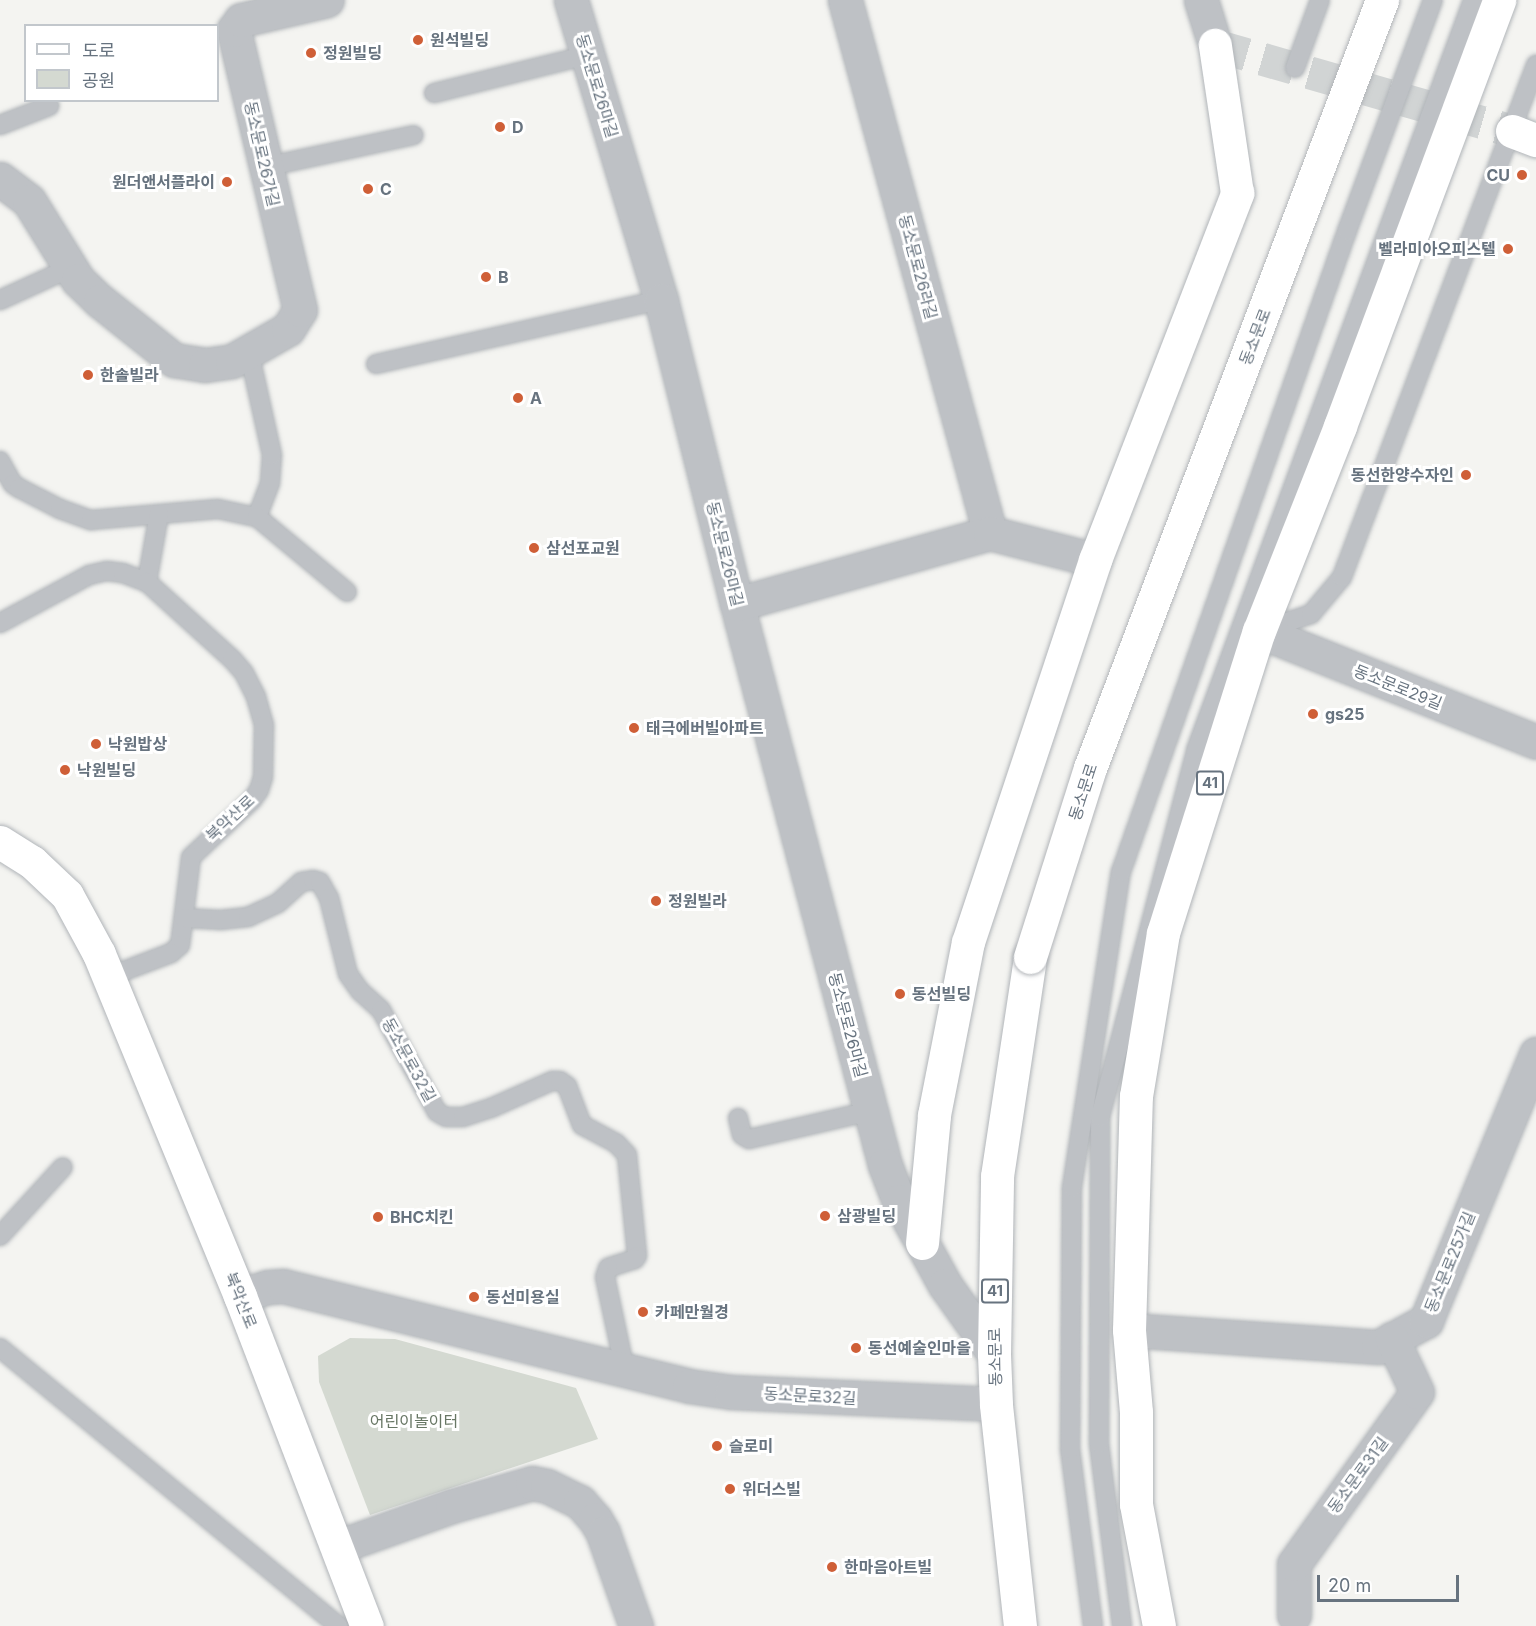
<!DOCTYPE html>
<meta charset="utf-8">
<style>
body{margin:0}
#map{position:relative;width:1536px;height:1626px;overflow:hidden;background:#f4f4f1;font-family:Inter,"Noto Sans KR",sans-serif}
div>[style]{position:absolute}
.green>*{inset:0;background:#d4d9d1}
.secondary-tunnel>*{height:33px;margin-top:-16.5px;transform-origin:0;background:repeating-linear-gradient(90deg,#d1d4d4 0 33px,transparent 0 49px)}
.roads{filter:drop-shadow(0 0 2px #b1b5b9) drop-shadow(0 0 2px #b1b5b9)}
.lane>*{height:18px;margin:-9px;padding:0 9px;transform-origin:9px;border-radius:9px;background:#bec1c5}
.street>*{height:33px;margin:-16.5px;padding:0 16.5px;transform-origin:16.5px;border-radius:16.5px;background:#bec1c5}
.secondary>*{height:33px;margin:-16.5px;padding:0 16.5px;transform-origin:16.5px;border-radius:16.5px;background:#fff}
.primary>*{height:33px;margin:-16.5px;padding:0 16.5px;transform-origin:16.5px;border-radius:16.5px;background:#fff}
.bridges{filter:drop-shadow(0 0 2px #b2b5b9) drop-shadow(0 0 2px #b2b5b9)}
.primary-bridge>*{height:33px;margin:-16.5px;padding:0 16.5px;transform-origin:16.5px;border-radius:16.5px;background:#fff}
.dots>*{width:16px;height:16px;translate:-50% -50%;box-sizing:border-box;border:3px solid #fff;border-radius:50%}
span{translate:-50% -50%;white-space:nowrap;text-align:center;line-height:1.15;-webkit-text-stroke:6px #fff;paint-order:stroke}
.shield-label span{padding:2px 4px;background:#fff;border:2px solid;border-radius:4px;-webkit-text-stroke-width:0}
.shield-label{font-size:15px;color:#67737f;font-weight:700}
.poi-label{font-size:16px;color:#67737f;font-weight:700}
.left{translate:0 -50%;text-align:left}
.right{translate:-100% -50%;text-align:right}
.street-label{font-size:16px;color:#67737f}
.park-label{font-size:16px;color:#687765}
.legend{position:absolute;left:24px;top:24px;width:195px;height:78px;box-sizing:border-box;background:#fff;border:2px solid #c2c7cc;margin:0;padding:8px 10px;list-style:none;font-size:18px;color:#67737f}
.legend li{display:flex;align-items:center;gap:12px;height:30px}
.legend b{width:30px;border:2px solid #c2c7cc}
.scale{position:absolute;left:1317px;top:1575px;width:142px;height:27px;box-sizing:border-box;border:3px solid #67737f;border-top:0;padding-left:8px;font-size:18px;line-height:21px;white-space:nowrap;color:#67737f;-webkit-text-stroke:4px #fff;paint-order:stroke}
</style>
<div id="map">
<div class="green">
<div style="clip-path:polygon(350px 1338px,395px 1339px,576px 1388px,598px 1439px,370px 1515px,319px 1382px,318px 1356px)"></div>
</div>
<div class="secondary-tunnel">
<div style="left:1215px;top:45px;width:309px;rotate:16.1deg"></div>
</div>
<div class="roads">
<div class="lane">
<div style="left:1295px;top:68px;width:72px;rotate:-69.8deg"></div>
<div style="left:434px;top:93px;width:158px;rotate:-13.9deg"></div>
<div style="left:0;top:125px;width:53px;rotate:-21.2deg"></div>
<div style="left:265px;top:167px;width:152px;rotate:-12.1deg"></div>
<div style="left:0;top:300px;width:77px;rotate:-24.6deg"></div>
<div style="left:376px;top:364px;width:292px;rotate:-12.7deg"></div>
<div style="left:0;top:461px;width:26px;rotate:61deg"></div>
<div style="left:13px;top:484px;width:7px;rotate:34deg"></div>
<div style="left:19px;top:488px;width:46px;rotate:27.1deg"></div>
<div style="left:60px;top:509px;width:33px;rotate:20deg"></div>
<div style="left:91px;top:520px;width:127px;rotate:-5deg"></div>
<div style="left:218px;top:509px;width:40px;rotate:12deg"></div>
<div style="left:257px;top:517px;width:36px;rotate:-69deg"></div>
<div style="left:270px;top:483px;width:28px;rotate:-86deg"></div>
<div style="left:272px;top:455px;width:106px;rotate:-102.6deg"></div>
<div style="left:257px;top:517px;width:117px;rotate:39.8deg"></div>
<div style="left:147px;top:582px;width:69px;rotate:-80deg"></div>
<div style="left:0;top:623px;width:101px;rotate:-28.3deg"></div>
<div style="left:89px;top:575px;width:18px;rotate:-13deg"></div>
<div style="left:107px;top:571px;width:16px;rotate:7deg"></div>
<div style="left:123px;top:573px;width:26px;rotate:21deg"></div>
<div style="left:147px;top:582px;width:115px;rotate:42.2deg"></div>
<div style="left:232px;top:659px;width:18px;rotate:49deg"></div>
<div style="left:244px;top:673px;width:27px;rotate:63deg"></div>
<div style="left:256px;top:697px;width:29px;rotate:74deg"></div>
<div style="left:264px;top:725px;width:52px;rotate:91.1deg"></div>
<div style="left:263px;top:777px;width:14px;rotate:107deg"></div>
<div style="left:259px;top:790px;width:12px;rotate:125deg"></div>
<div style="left:252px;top:800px;width:83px;rotate:136.9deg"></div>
<div style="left:191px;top:857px;width:89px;rotate:97.1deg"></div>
<div style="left:180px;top:945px;width:12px;rotate:138deg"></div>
<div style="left:171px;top:953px;width:67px;rotate:159.1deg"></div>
<div style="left:1260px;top:631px;width:54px;rotate:-18.4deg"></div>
<div style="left:1311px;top:614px;width:48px;rotate:-50deg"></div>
<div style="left:1342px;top:577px;width:548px;rotate:-69.25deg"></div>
<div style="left:184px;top:918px;width:36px;rotate:3deg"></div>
<div style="left:220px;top:920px;width:28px;rotate:-6deg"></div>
<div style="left:248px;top:917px;width:33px;rotate:-25deg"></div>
<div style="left:278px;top:903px;width:31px;rotate:-42deg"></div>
<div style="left:301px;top:882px;width:12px;rotate:-9deg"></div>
<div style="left:313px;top:880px;width:7px;rotate:16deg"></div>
<div style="left:320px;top:882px;width:18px;rotate:61deg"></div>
<div style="left:329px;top:898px;width:78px;rotate:76deg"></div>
<div style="left:348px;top:974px;width:21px;rotate:55deg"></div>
<div style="left:360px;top:991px;width:28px;rotate:42deg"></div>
<div style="left:381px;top:1010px;width:116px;rotate:61.2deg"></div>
<div style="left:437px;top:1112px;width:10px;rotate:29deg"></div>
<div style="left:446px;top:1117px;width:17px"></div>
<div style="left:463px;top:1117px;width:29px;rotate:-18deg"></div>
<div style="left:491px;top:1108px;width:67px;rotate:-23.9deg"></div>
<div style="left:552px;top:1081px;width:8px"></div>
<div style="left:560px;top:1081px;width:9px;rotate:36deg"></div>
<div style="left:567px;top:1086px;width:42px;rotate:69deg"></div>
<div style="left:582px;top:1125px;width:38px;rotate:28deg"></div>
<div style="left:616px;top:1143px;width:16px;rotate:47deg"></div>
<div style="left:627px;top:1155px;width:101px;rotate:84.3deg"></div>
<div style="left:637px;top:1256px;width:4px;rotate:124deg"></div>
<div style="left:635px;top:1259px;width:28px;rotate:162deg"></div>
<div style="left:608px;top:1268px;width:9px;rotate:108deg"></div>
<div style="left:605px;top:1277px;width:95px;rotate:77.9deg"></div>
<div style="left:738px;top:1118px;width:17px;rotate:77deg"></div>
<div style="left:742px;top:1135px;width:8px;rotate:30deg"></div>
<div style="left:749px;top:1139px;width:124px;rotate:-13deg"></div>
<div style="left:0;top:1236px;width:93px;rotate:-47.6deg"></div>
<div style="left:0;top:1348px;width:438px;rotate:39.4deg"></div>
<div style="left:1093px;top:1626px;width:178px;rotate:-97.4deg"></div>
<div style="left:1070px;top:1449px;width:262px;rotate:-89.6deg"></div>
<div style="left:1072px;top:1187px;width:319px;rotate:-81.2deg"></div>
<div style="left:1121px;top:872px;width:680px;rotate:-70.58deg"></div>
<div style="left:1347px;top:231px;width:246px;rotate:-69.6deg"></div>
<div style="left:1122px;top:1626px;width:184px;rotate:-97.2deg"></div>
<div style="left:1099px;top:1443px;width:326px;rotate:-89.8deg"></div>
<div style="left:1100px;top:1117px;width:379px;rotate:-75.3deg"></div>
<div style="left:1196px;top:750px;width:800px;rotate:-69.73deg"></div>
</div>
<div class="street">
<div style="left:571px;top:0;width:313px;rotate:73.3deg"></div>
<div style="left:661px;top:300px;width:313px;rotate:76deg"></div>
<div style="left:737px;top:604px;width:580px;rotate:75.22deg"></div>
<div style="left:885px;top:1165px;width:39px;rotate:69deg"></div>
<div style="left:899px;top:1201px;width:96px;rotate:61.3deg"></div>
<div style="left:945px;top:1285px;width:85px;rotate:54.6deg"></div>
<div style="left:845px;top:0;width:552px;rotate:74.78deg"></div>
<div style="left:1201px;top:0;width:47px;rotate:72.7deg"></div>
<div style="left:0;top:179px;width:36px;rotate:37deg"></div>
<div style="left:29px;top:201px;width:93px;rotate:58.2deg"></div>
<div style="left:78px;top:280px;width:30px;rotate:44deg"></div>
<div style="left:100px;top:301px;width:95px;rotate:38.6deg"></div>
<div style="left:174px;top:360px;width:31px;rotate:9deg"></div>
<div style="left:205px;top:365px;width:27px;rotate:-8deg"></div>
<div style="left:232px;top:361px;width:64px;rotate:-29.7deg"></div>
<div style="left:288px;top:329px;width:22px;rotate:-58deg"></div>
<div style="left:300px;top:310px;width:288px;rotate:-103.3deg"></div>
<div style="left:234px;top:30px;width:12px;rotate:-55deg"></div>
<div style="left:241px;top:20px;width:88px;rotate:-13.1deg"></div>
<div style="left:737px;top:604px;width:263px;rotate:-15.7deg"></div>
<div style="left:990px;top:533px;width:108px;rotate:14.4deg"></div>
<div style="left:1259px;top:631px;width:298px;rotate:21.8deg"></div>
<div style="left:240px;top:1296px;width:29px;rotate:-18deg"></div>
<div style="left:268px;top:1287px;width:15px;rotate:-4deg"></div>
<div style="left:283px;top:1286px;width:418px;rotate:13.8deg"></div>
<div style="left:689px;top:1386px;width:42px;rotate:8.1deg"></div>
<div style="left:731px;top:1392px;width:265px;rotate:2.6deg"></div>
<div style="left:1129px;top:1330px;width:250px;rotate:3.9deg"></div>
<div style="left:1378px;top:1347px;width:55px;rotate:-28.4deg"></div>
<div style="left:1426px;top:1321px;width:289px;rotate:-67.6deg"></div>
<div style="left:337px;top:1547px;width:122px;rotate:-19.6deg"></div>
<div style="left:452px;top:1506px;width:83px;rotate:-16deg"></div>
<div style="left:532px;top:1483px;width:15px;rotate:11deg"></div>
<div style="left:547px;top:1486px;width:37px;rotate:26deg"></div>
<div style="left:580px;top:1502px;width:23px;rotate:49deg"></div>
<div style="left:595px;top:1519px;width:16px;rotate:60deg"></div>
<div style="left:603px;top:1533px;width:99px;rotate:70.5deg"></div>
<div style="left:1294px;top:1615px;width:51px;rotate:-90deg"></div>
<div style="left:1294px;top:1564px;width:211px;rotate:-54.4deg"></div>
<div style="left:1417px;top:1392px;width:59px;rotate:-115.3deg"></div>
</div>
<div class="secondary">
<div style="left:1512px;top:131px;width:26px;rotate:21deg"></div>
<div style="left:0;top:842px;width:38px;rotate:32deg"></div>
<div style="left:32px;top:862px;width:48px;rotate:43.3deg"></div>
<div style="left:67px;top:895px;width:67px;rotate:61.5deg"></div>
<div style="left:99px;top:954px;width:370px;rotate:67.6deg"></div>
<div style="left:240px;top:1296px;width:354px;rotate:69deg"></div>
<div style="left:922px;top:1243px;width:129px;rotate:-84.6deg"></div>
<div style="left:934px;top:1115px;width:176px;rotate:-78.9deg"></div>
<div style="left:968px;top:942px;width:403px;rotate:-71.6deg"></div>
<div style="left:1095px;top:560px;width:394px;rotate:-68.8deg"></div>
<div style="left:1237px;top:193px;width:150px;rotate:-98.5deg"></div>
</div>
<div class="primary">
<div style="left:1020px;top:1626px;width:223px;rotate:-96.2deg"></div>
<div style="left:996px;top:1404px;width:50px;rotate:-92.3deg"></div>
<div style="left:994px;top:1354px;width:178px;rotate:-89deg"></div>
<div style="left:997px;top:1176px;width:221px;rotate:-81.4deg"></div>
<div style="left:1159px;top:1626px;width:124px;rotate:-100.7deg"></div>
<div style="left:1136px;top:1504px;width:92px;rotate:-90deg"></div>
<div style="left:1136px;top:1412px;width:82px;rotate:-94.9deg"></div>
<div style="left:1129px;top:1330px;width:234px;rotate:-88.3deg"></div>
<div style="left:1136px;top:1096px;width:165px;rotate:-80.6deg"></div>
<div style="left:1163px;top:933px;width:317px;rotate:-72.4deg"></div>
<div style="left:1259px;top:631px;width:220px;rotate:-68.4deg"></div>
<div style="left:1340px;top:426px;width:455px;rotate:-69.5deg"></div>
</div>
</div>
<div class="bridges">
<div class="primary-bridge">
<div style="left:1030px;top:957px;width:198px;rotate:-72.4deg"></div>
<div style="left:1090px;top:768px;width:822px;rotate:-69.18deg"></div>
</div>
</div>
<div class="dots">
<div style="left:418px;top:40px;background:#cf5f37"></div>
<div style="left:311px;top:53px;background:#cf5f37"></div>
<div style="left:500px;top:127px;background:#cf5f37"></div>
<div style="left:1522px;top:175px;background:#cf5f37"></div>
<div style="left:227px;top:182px;background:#cf5f37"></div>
<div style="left:368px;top:189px;background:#cf5f37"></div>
<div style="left:1508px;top:249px;background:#cf5f37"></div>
<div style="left:486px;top:277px;background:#cf5f37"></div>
<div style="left:88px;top:375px;background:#cf5f37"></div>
<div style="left:518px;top:398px;background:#cf5f37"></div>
<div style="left:1466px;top:475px;background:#cf5f37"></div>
<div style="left:534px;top:548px;background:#cf5f37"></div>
<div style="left:1313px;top:714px;background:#cf5f37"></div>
<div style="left:634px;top:728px;background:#cf5f37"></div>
<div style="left:96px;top:744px;background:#cf5f37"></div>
<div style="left:65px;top:770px;background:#cf5f37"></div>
<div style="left:656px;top:901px;background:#cf5f37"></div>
<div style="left:900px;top:994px;background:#cf5f37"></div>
<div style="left:825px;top:1216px;background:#cf5f37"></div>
<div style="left:378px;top:1217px;background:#cf5f37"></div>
<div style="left:474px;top:1297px;background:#cf5f37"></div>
<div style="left:643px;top:1312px;background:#cf5f37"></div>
<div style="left:856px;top:1348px;background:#cf5f37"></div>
<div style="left:717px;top:1446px;background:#cf5f37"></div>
<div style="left:730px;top:1489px;background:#cf5f37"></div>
<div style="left:832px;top:1567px;background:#cf5f37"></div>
</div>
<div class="shield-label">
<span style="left:1210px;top:783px">41</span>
<span style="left:995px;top:1291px">41</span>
</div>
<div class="poi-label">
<span class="left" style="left:430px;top:40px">원석빌딩</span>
<span class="left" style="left:323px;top:53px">정원빌딩</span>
<span class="left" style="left:512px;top:127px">D</span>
<span class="right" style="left:1510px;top:175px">CU</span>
<span class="right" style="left:215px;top:182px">원더앤서플라이</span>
<span class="left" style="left:380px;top:189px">C</span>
<span class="right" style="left:1496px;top:249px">벨라미아오피스텔</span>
<span class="left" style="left:498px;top:277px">B</span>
<span class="left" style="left:100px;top:375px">한솔빌라</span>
<span class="left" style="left:530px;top:398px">A</span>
<span class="right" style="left:1454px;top:475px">동선한양수자인</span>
<span class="left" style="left:546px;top:548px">삼선포교원</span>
<span class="left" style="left:1325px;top:714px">gs25</span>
<span class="left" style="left:646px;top:728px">태극에버빌아파트</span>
<span class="left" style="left:108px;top:744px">낙원밥상</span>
<span class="left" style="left:77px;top:770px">낙원빌딩</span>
<span class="left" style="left:668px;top:901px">정원빌라</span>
<span class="left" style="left:912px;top:994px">동선빌딩</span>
<span class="left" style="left:837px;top:1216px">삼광빌딩</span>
<span class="left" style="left:390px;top:1217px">BHC치킨</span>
<span class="left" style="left:486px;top:1297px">동선미용실</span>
<span class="left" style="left:655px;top:1312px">카페만월경</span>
<span class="left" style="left:868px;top:1348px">동선예술인마을</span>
<span class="left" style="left:729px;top:1446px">슬로미</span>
<span class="left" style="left:742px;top:1489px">위더스빌</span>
<span class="left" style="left:844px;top:1567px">한마음아트빌</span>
</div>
<div class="street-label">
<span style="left:597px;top:86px;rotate:73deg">동소문로26마길</span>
<span style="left:262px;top:154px;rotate:77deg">동소문로26가길</span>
<span style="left:918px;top:267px;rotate:75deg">동소문로26라길</span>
<span style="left:1255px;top:337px;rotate:-69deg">동소문로</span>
<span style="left:725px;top:554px;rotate:76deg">동소문로26마길</span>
<span style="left:1398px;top:687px;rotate:22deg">동소문로29길</span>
<span style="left:1083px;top:792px;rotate:-72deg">동소문로</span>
<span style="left:230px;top:818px;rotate:-43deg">북악산로</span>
<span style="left:848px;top:1025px;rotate:75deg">동소문로26마길</span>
<span style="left:409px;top:1060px;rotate:61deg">동소문로32길</span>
<span style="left:1450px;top:1262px;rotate:-68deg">동소문로25가길</span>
<span style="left:241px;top:1300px;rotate:68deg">북악산로</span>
<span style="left:995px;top:1357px;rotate:-91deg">동소문로</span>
<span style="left:810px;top:1396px;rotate:3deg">동소문로32길</span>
<span style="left:1358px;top:1475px;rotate:-54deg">동소문로31길</span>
</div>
<div class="park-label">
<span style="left:414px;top:1421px">어린이놀이터</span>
</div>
<ul class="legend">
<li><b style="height:8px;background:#fff"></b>도로</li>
<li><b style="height:16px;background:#d4d9d1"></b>공원</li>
</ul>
<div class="scale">20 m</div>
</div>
